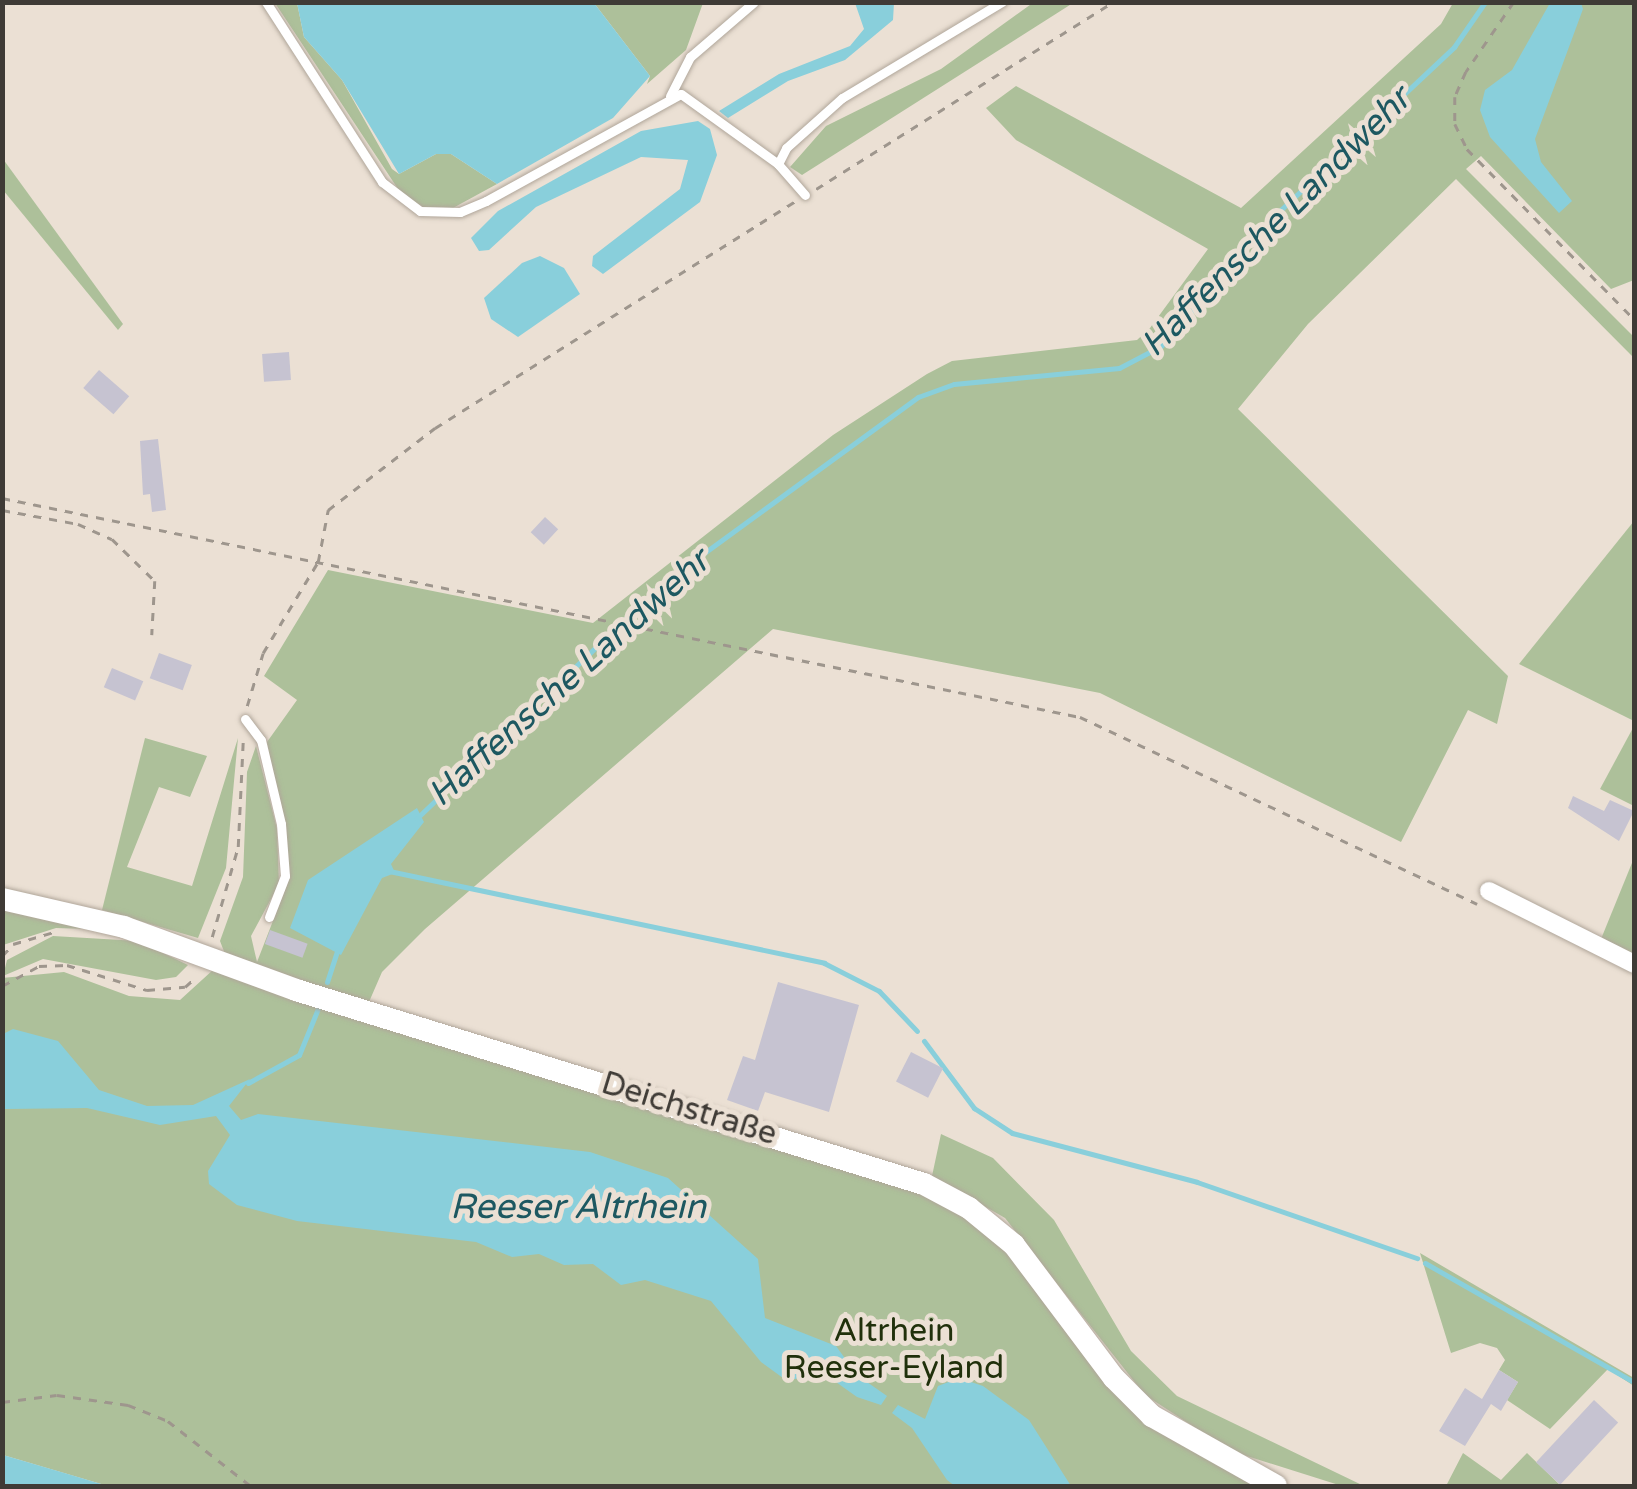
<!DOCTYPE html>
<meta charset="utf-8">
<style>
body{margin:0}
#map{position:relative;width:1637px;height:1489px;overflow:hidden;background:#ebe0d4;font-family:"Varela Round",sans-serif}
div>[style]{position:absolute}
.green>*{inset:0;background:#adc09a}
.water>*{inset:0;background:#89cfdb}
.stream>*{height:5px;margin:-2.5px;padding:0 2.5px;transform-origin:2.5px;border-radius:2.5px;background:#89cfdb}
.building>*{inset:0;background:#c6c3d1;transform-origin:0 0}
.path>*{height:2.5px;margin-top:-1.25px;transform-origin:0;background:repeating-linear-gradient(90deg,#9e968d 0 8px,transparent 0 16px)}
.roads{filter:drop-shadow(0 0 2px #b0a69a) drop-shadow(0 0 2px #b0a69a)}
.service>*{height:9px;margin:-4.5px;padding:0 4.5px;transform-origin:4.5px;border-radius:4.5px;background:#fff}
.minor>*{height:18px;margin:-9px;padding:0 9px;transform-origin:9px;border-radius:9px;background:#fff}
.tertiary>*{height:22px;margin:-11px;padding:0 11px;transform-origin:11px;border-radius:11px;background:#fff}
span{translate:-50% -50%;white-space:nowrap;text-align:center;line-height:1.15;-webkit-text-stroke:10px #ebe0d4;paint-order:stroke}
.street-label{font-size:32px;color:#3f3b36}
.park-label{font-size:32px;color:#20300b}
.water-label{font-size:35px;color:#1d5861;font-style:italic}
.frame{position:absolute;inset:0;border:5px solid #3f3b36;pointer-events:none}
</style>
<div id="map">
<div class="green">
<div style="clip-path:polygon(1034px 2px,1073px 3px,802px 175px,790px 167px,826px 126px,941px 69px)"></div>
<div style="clip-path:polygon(275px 3px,297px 3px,304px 37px,342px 80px,392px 169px,399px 174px,436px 154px,451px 154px,497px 184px,453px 208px,423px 207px,402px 195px)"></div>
<div style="clip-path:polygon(594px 3px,703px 3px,686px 50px,647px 84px,650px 76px)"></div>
<div style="clip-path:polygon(1453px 3px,1634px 3px,1634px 280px,1611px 289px,1481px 156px,1466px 169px,1634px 337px,1634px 358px,1456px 179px,1308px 324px,1238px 409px,1508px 676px,1497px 724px,1468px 710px,1401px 842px,1100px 693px,773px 629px,425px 929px,382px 972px,362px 1018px,909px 1186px,976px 1224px,1012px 1256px,1105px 1381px,1259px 1486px,108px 1486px,3px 1455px,2px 978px,64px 972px,129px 996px,180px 1000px,214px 969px,225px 954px,220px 941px,243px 877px,247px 772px,256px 746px,277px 829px,279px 884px,251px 936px,257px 962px,290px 877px,267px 742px,297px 700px,264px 676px,328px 570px,593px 623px,833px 435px,927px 374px,952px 361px,1137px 340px,1150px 328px,1208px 249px,1016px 140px,986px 108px,1016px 86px,1241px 208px,1441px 24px)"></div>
<div style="clip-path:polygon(3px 159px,123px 324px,118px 330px,3px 190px)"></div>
<div style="clip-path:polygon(1634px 521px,1634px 721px,1519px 664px)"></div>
<div style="clip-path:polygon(1634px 726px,1634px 806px,1600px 789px)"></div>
<div style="clip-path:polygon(145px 738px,207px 756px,190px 797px,159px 787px,127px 867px,192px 886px,238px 738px,226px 868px,198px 938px,102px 910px)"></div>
<div style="clip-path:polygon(1634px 858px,1634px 955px,1601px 939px)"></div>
<div style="clip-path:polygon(2px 909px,92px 929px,56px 928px,3px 945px)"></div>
<div style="clip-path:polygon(53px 936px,138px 941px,188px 965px,176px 977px,156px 980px,43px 959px,3px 976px,7px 960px)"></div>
<div style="clip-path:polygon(941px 1134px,993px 1158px,1054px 1220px,1131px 1351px,1177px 1396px,1364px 1486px,1342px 1486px,1231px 1451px,1145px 1395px,1005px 1218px,932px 1176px)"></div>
<div style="clip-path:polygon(1420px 1253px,1634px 1378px,1634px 1386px,1608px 1369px,1550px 1429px,1507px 1400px,1518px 1382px,1499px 1370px,1505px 1360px,1497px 1348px,1480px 1343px,1451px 1353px)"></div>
<div style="clip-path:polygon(1463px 1453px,1501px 1480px,1527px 1453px,1561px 1486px,1446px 1486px)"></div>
</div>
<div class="water">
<div style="clip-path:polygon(297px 3px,594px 3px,650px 76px,613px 118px,497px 184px,451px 154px,436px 154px,399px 174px,342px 80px,304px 37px)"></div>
<div style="clip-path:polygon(855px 3px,894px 3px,893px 20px,845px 60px,788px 81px,728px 118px,719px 111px,779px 74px,850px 46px,864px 29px)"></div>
<div style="clip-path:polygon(1550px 3px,1581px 3px,1583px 9px,1535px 139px,1541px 162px,1572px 201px,1559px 213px,1490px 137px,1480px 110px,1485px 90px,1512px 70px)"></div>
<div style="clip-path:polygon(698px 121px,710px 129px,717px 155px,700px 202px,603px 274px,592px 266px,593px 256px,680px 189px,688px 160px,641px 157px,536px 207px,489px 250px,479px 251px,471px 238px,498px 211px,641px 131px)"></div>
<div style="clip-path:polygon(540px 256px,564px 268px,580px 294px,518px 337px,491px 319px,484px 298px,522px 263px)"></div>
<div style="clip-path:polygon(417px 808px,424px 822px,391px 864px,395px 873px,382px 878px,341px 955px,290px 928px,308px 880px)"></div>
<div style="clip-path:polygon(13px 1029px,58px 1041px,99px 1090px,147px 1106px,193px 1105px,250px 1079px,229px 1106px,241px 1120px,258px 1114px,590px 1152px,668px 1178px,758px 1259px,765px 1318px,836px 1346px,857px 1375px,887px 1396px,881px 1405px,857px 1397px,812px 1365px,796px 1379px,783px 1378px,761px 1362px,711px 1301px,645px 1280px,621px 1285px,593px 1264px,564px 1265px,539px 1254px,512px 1257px,476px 1242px,297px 1221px,237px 1205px,209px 1184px,208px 1171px,230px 1135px,216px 1116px,160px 1125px,87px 1108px,5px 1109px,3px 1034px)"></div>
<div style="clip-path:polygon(959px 1378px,983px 1386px,1029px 1420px,1071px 1486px,955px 1486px,947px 1480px,912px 1428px,892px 1413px,898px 1405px,925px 1419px,938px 1386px)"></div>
<div style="clip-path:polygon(3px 1455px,61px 1472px,108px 1486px,3px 1486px)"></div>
</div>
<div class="stream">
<div style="left:417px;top:818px;width:340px;rotate:-43.7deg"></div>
<div style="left:663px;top:583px;width:316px;rotate:-36.1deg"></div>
<div style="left:918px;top:397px;width:38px;rotate:-20deg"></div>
<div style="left:954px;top:384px;width:166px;rotate:-5.5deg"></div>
<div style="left:1119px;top:368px;width:47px;rotate:-27.6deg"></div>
<div style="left:1161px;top:346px;width:169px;rotate:-49.1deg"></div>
<div style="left:1272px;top:218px;width:250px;rotate:-43.2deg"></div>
<div style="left:1454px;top:47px;width:55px;rotate:-55.4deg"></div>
<div style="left:389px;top:871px;width:445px;rotate:11.9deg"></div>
<div style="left:824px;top:963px;width:62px;rotate:27deg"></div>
<div style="left:879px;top:991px;width:55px;rotate:46.5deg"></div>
<div style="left:327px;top:982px;width:33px;rotate:-72deg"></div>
<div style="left:924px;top:1041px;width:84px;rotate:53.3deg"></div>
<div style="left:974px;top:1108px;width:45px;rotate:33.3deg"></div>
<div style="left:1012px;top:1133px;width:191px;rotate:14.8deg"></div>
<div style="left:1197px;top:1182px;width:233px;rotate:19.1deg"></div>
<div style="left:248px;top:1083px;width:58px;rotate:-28.8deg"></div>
<div style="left:299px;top:1055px;width:53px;rotate:-67.8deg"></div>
<div style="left:1425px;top:1263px;width:241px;rotate:29.7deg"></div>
</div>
<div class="building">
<div style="left:289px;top:352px;width:28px;height:27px;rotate:86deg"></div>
<div style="left:99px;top:370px;width:40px;height:24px;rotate:41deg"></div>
<div style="clip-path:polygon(158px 439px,166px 510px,152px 512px,150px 494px,143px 495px,140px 441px)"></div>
<div style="left:545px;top:517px;width:18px;height:21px;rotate:43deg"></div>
<div style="left:159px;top:653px;width:35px;height:27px;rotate:20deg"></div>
<div style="left:112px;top:668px;width:34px;height:21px;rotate:23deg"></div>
<div style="clip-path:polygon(1573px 796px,1604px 811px,1610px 800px,1634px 811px,1619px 841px,1568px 808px)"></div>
<div style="left:270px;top:930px;width:40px;height:15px;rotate:20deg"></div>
<div style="clip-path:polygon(778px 982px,859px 1005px,829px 1112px,765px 1092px,758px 1111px,727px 1100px,743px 1056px,755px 1060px)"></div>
<div style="left:911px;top:1052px;width:36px;height:33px;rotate:27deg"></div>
<div style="clip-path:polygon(1499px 1370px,1518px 1382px,1501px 1411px,1491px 1404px,1465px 1446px,1439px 1431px,1465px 1388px,1482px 1399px)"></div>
<div style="left:1594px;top:1400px;width:33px;height:85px;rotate:43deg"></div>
</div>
<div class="path">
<div style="left:1514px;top:2px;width:85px;rotate:124.4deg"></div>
<div style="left:1466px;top:72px;width:27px;rotate:114deg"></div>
<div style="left:1455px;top:97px;width:27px;rotate:90deg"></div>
<div style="left:1455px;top:124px;width:28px;rotate:64deg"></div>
<div style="left:1467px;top:149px;width:238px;rotate:45.5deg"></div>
<div style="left:816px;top:189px;width:351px;rotate:-32.2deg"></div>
<div style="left:2px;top:498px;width:1100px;rotate:11.48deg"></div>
<div style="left:1080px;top:717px;width:439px;rotate:25.2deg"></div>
<div style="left:2px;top:510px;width:77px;rotate:10.4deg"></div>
<div style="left:78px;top:524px;width:37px;rotate:24deg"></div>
<div style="left:112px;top:539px;width:60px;rotate:44.3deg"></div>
<div style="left:155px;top:581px;width:54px;rotate:93.2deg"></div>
<div style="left:247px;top:706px;width:55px;rotate:-73.2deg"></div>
<div style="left:263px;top:653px;width:106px;rotate:-58.9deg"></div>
<div style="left:318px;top:562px;width:53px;rotate:-79.1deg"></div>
<div style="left:328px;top:510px;width:135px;rotate:-37.5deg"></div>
<div style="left:435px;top:428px;width:426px;rotate:-32.2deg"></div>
<div style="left:212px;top:937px;width:94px;rotate:-73.9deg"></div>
<div style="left:238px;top:847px;width:108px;rotate:-87.3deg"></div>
<div style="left:2px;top:956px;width:16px;rotate:-47deg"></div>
<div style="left:13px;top:944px;width:43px;rotate:-16.3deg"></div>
<div style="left:2px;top:986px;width:42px;rotate:-28.4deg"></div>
<div style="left:39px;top:966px;width:28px;rotate:-2deg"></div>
<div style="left:67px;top:965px;width:84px;rotate:17.4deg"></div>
<div style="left:147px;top:990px;width:38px;rotate:-5deg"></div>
<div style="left:185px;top:987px;width:15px;rotate:-42deg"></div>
<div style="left:2px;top:1402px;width:55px;rotate:-7.3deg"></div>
<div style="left:57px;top:1395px;width:72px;rotate:8deg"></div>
<div style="left:128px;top:1405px;width:43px;rotate:21.8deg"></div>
<div style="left:168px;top:1421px;width:105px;rotate:38.1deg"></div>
</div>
<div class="roads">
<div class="service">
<div style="left:266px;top:2px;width:214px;rotate:57.2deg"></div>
<div style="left:382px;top:182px;width:48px;rotate:37.3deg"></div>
<div style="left:420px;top:211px;width:40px;rotate:1.4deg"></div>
<div style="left:460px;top:212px;width:28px;rotate:-23deg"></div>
<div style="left:486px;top:201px;width:222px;rotate:-28.8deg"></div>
<div style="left:681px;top:94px;width:120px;rotate:35.8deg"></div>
<div style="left:778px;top:164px;width:41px;rotate:48.9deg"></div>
<div style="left:670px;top:96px;width:44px;rotate:-62.9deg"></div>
<div style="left:690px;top:57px;width:84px;rotate:-40.7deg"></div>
<div style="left:778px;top:164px;width:18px;rotate:-63deg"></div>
<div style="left:786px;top:148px;width:75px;rotate:-41.8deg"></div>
<div style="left:842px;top:98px;width:187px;rotate:-31deg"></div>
<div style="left:245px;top:719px;width:26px;rotate:53deg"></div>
<div style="left:261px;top:740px;width:86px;rotate:76.6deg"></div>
<div style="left:281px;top:824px;width:52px;rotate:85.6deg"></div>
<div style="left:285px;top:876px;width:44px;rotate:111.3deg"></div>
</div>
<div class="minor">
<div style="left:1489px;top:891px;width:162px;rotate:26.7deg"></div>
</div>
<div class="tertiary">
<div style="left:2px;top:899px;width:125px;rotate:12.9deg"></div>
<div style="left:124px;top:927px;width:183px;rotate:20.1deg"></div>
<div style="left:296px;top:990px;width:657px;rotate:17.17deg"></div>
<div style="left:924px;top:1184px;width:51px;rotate:28.1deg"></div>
<div style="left:969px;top:1208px;width:58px;rotate:39.4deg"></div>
<div style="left:1014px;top:1245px;width:166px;rotate:53.1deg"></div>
<div style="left:1114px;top:1378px;width:54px;rotate:45deg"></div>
<div style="left:1152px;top:1416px;width:142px;rotate:29.4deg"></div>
</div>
</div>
<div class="street-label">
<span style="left:689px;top:1109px;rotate:17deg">Deichstraße</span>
</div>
<div class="park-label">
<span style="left:894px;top:1350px">Altrhein<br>Reeser-Eyland</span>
</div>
<div class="water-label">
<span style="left:1276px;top:222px;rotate:-45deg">Haffensche Landwehr</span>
<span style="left:569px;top:678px;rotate:-42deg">Haffensche Landwehr</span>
<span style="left:578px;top:1207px">Reeser Altrhein</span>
</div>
<div class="frame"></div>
</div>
